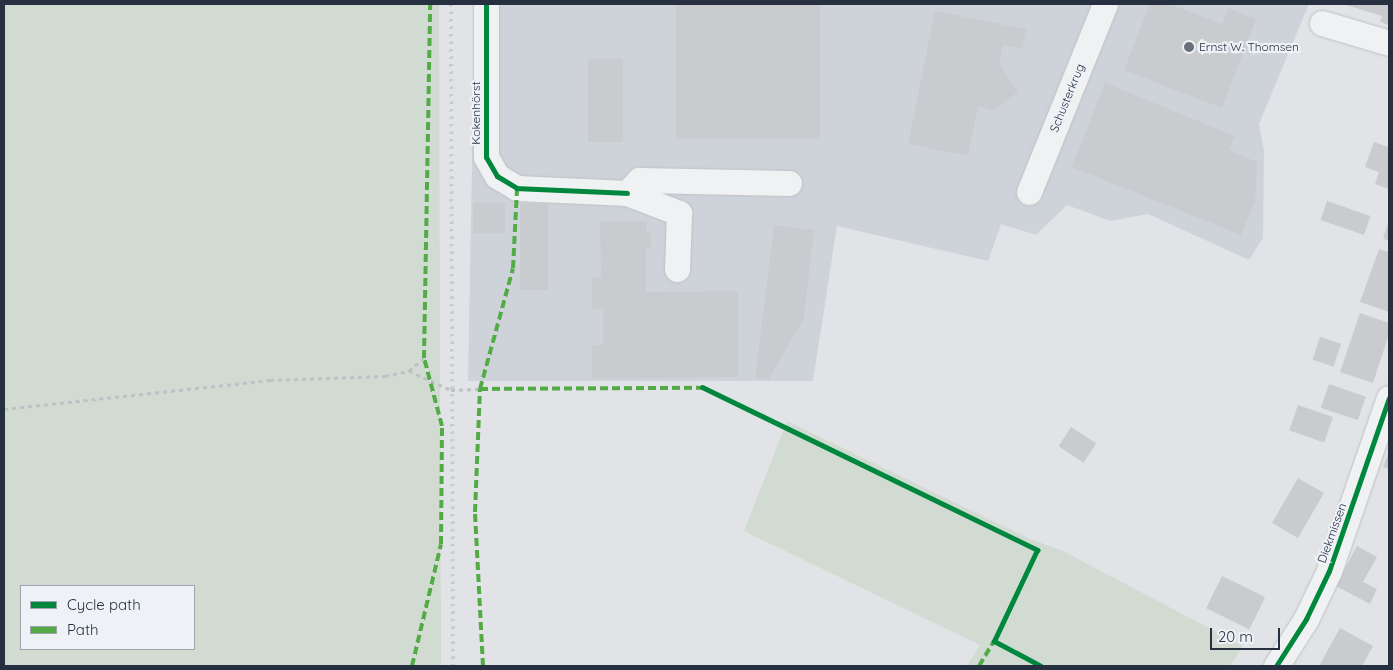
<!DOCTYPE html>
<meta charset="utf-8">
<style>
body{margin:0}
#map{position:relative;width:1393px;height:670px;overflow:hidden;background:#e1e3e6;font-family:Quicksand,sans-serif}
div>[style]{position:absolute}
.built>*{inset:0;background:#ced3da}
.green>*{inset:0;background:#d1dbd1}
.building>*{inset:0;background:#c9cbce;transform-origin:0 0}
.path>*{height:3px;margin-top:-1.5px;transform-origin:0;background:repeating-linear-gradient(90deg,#bfc1c6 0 4px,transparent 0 8px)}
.roads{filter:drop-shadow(0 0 1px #bfc1c4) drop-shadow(0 0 1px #bfc1c4)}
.minor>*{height:25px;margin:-12.5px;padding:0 12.5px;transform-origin:12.5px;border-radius:12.5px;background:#f0f1f3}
.rail>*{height:4px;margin-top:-2px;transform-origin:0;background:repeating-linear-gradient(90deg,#c9cbce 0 2.5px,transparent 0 7.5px)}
.quiet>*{height:4px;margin-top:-2px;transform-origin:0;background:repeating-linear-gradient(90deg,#53ab46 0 8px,transparent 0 12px)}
.cycleway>*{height:5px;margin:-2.5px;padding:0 2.5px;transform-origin:2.5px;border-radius:2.5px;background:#00873e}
.dots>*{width:14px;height:14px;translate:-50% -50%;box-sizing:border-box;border:2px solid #eef2f7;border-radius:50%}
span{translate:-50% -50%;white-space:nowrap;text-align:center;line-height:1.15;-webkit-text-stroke:4.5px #eef2f7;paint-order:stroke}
.poi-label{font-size:12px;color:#263041}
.left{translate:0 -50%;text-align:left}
.street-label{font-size:12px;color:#263041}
.frame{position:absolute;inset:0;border:5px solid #263041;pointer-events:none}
.legend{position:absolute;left:20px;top:585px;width:175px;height:65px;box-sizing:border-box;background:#eef2f7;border:1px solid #9ea4ae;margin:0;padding:6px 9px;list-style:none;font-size:15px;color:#263041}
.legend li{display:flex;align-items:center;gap:10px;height:25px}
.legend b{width:25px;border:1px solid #9ea4ae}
.scale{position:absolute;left:1210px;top:628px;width:70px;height:22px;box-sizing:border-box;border:2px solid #263041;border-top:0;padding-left:6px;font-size:15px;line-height:18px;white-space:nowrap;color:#263041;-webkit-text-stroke:4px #eef2f7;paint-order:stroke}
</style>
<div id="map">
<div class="built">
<div style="clip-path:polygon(475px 4px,1309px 4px,1259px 124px,1264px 151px,1263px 238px,1249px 260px,1148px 214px,1110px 221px,1067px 205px,1036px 235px,1001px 224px,988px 261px,837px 226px,813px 381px,468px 381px)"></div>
</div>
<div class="green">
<div style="clip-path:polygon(evenodd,4px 4px,439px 4px,441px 666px,4px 666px,4px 4px,21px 586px,194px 586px,194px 649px,21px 649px,21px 586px)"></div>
<div style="clip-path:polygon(787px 421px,1030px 539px,1063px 551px,1243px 646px,1230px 666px,962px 666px,968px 664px,980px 645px,744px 531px)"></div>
</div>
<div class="building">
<div style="left:676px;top:4px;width:144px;height:135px"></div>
<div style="clip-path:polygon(1150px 4px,1169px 4px,1222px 24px,1228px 8px,1256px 19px,1222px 108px,1124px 70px)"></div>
<div style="clip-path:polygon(1343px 4px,1389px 4px,1389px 25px,1380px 22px,1382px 16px)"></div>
<div style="clip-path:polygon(935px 11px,1026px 29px,1022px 49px,1003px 45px,999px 64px,1018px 92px,993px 110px,978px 106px,968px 156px,908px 144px)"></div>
<div style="left:588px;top:59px;width:35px;height:83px"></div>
<div style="clip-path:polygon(1105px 83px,1235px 136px,1229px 150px,1257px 162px,1255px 202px,1241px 235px,1072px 167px)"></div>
<div style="clip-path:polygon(1374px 142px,1388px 147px,1389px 144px,1389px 189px,1375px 184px,1379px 172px,1365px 167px)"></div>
<div style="left:1327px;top:201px;width:46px;height:20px;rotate:19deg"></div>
<div style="left:473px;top:203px;width:32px;height:30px"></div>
<div style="left:520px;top:204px;width:28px;height:86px"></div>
<div style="clip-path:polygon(600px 221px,647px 221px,646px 233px,651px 233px,651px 248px,646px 248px,646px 292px,738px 291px,738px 377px,592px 379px,592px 345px,603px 345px,603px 309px,592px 309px,592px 277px,601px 277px)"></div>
<div style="clip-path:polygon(1389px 221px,1389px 241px,1383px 238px)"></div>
<div style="clip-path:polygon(774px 225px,814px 230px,804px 318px,769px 379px,755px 378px)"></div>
<div style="clip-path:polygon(1379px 249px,1389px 252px,1389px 312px,1360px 302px)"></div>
<div style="clip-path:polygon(1360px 313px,1389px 323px,1389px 334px,1373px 383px,1340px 372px)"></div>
<div style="left:1320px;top:337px;width:22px;height:24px;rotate:18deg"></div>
<div style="left:1329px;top:384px;width:39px;height:25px;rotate:19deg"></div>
<div style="left:1298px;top:405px;width:37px;height:27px;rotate:19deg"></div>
<div style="left:1071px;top:427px;width:30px;height:23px;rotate:33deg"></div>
<div style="clip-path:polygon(1389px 451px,1389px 469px,1383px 467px)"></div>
<div style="left:1298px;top:478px;width:30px;height:52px;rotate:30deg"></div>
<div style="clip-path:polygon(1357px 546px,1377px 557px,1363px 582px,1377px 589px,1370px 604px,1336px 586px)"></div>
<div style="left:1222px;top:576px;width:48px;height:36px;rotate:26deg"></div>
<div style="clip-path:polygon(1340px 628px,1373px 646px,1362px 666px,1319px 666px)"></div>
</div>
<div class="path">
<div style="left:409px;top:371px;width:20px;rotate:-41deg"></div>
<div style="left:4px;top:409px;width:268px;rotate:-6.2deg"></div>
<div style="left:270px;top:380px;width:115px;rotate:-2deg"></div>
<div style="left:385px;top:376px;width:25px;rotate:-12deg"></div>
<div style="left:409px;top:371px;width:46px;rotate:24.3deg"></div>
<div style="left:451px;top:390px;width:29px;rotate:-2deg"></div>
</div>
<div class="roads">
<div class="minor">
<div style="left:486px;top:4px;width:153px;rotate:90deg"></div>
<div style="left:486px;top:157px;width:22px;rotate:60deg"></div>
<div style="left:497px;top:176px;width:23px;rotate:31deg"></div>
<div style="left:517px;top:188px;width:110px;rotate:2.6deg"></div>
<div style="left:627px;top:193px;width:56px;rotate:21deg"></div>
<div style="left:679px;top:213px;width:56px;rotate:92deg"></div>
<div style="left:1322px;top:23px;width:70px;rotate:16.6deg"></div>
<div style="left:1029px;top:192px;width:203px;rotate:-68deg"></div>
<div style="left:627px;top:193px;width:18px;rotate:-47deg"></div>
<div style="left:639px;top:180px;width:150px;rotate:1.1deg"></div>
<div style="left:1276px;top:666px;width:56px;rotate:-57.4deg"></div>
<div style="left:1306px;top:619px;width:53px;rotate:-64.4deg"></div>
<div style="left:1329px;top:571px;width:183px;rotate:-70.9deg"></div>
</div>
</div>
<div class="rail">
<div style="left:451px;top:4px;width:662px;rotate:89.83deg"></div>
</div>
<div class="quiet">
<div style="left:480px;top:389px;width:224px;rotate:-0.3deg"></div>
<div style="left:412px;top:666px;width:125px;rotate:-76.6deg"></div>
<div style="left:441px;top:544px;width:118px;rotate:-89.5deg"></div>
<div style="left:442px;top:426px;width:70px;rotate:-104.8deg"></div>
<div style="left:424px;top:358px;width:354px;rotate:-89deg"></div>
<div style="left:483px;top:666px;width:154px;rotate:-93deg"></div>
<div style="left:475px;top:512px;width:123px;rotate:-87.7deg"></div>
<div style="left:480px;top:389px;width:125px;rotate:-74.7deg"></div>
<div style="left:513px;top:268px;width:80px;rotate:-87.1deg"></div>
<div style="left:979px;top:666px;width:29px;rotate:-59deg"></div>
</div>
<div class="cycleway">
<div style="left:486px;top:4px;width:153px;rotate:90deg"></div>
<div style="left:486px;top:157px;width:22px;rotate:60deg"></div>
<div style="left:497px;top:176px;width:23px;rotate:31deg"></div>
<div style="left:517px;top:188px;width:110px;rotate:2.6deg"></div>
<div style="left:702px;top:387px;width:373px;rotate:25.9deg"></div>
<div style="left:1037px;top:550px;width:101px;rotate:115.3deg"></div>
<div style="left:994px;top:641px;width:53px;rotate:28deg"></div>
<div style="left:1276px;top:666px;width:56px;rotate:-57.4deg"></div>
<div style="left:1306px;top:619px;width:53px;rotate:-64.4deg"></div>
<div style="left:1329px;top:571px;width:183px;rotate:-70.9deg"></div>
</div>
<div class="dots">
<div style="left:1189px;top:47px;background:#676f7b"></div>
</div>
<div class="poi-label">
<span class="left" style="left:1199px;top:47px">Ernst W. Thomsen</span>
</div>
<div class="street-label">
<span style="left:1067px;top:98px;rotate:-68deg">Schusterkrug</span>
<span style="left:476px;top:113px;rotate:-90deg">Kokenhörst</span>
<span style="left:1332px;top:533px;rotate:-70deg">Diekmissen</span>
</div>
<div class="frame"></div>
<ul class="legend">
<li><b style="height:6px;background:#00873e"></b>Cycle path</li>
<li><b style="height:6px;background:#53ab46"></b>Path</li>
</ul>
<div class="scale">20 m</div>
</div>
